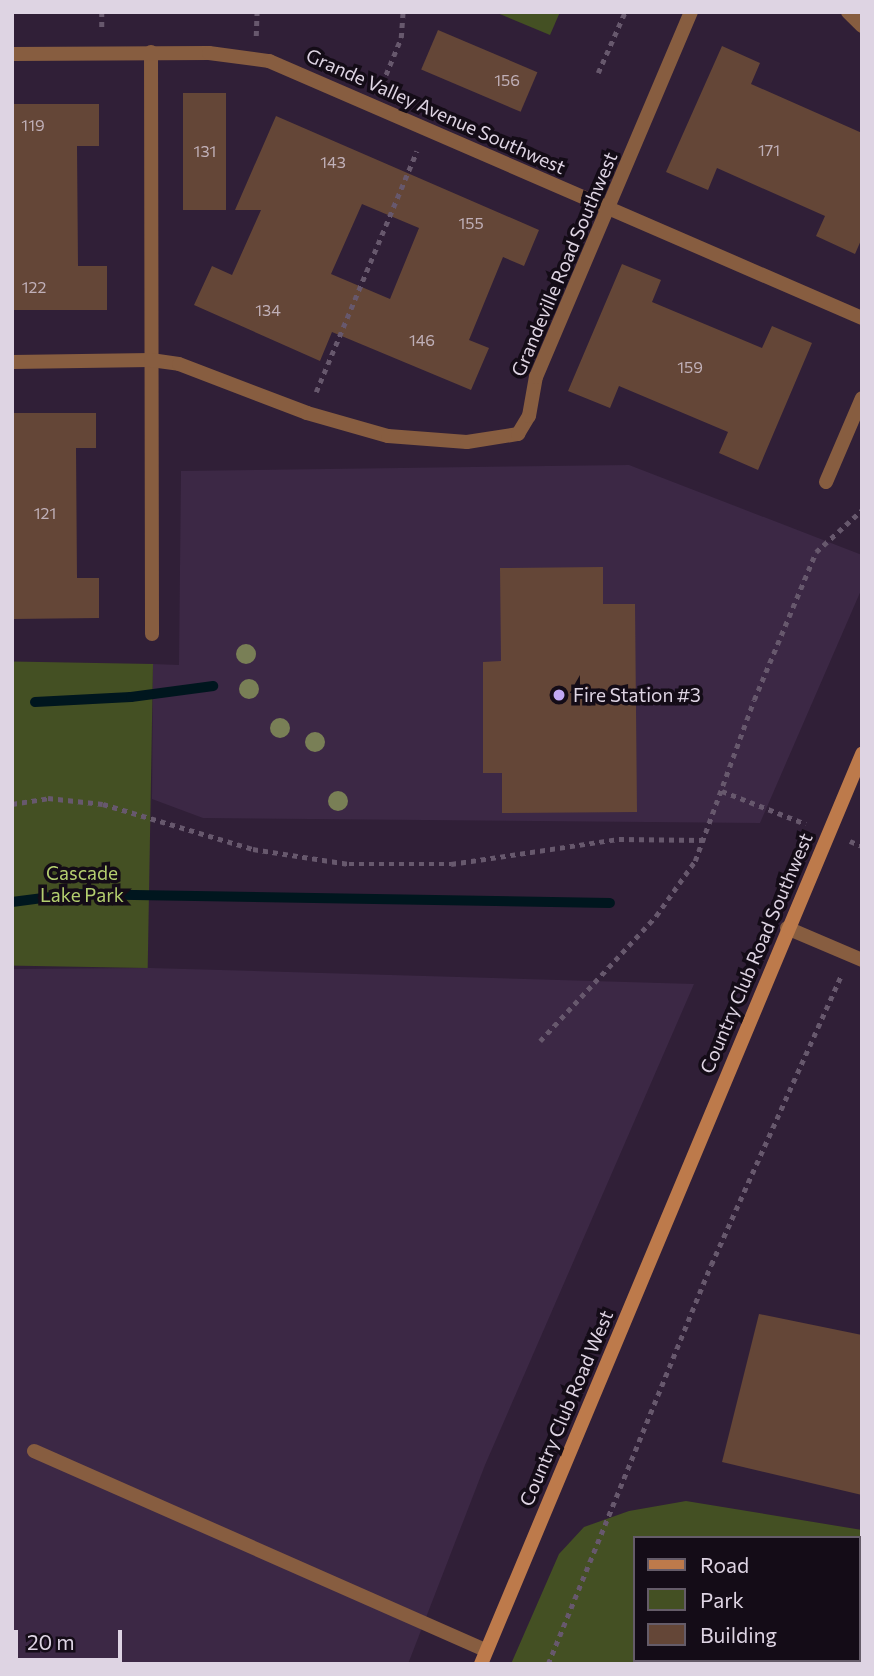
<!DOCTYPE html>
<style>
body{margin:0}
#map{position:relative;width:874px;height:1676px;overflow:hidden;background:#301f37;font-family:Commissioner,sans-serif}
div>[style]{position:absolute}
.built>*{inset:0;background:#3c2845}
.green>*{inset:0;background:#445023;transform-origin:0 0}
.stream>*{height:10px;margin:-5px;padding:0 5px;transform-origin:5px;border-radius:5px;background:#00161e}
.building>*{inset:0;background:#644637;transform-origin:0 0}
.path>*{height:4.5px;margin-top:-2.25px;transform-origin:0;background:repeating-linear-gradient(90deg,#67586d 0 5px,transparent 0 10px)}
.service>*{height:14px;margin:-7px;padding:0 7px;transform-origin:7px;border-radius:7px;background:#875d40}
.minor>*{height:14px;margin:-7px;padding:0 7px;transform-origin:7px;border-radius:7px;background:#875d40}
.secondary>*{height:14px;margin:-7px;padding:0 7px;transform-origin:7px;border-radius:7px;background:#bd7a4b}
.trees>*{width:20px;height:20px;margin:-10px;border-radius:50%;background:#797f56}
.dots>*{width:19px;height:19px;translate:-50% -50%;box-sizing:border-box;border:4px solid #140c17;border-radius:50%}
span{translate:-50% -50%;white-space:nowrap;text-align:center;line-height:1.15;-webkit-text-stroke:7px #140c17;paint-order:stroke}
.number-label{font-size:16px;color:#c0b0b8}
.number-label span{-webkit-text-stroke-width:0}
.street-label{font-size:19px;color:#ded4e3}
.poi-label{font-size:19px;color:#ded4e3}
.left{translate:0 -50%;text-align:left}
.park-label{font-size:19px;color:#b4ce6f}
.frame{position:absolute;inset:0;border:14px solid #ded4e3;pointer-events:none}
.legend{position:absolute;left:633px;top:1536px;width:228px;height:126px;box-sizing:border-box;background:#140c17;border:2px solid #655c69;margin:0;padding:9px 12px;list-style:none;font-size:21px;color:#ded4e3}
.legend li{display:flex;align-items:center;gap:14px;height:35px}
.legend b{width:35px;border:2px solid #655c69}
.scale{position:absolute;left:14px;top:1630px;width:108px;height:32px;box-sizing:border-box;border:4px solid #ded4e3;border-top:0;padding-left:9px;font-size:21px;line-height:24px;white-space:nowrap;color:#ded4e3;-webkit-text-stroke:5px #140c17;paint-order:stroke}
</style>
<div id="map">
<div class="built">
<div style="clip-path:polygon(629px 465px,862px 555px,862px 588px,760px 823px,203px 818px,152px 799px,153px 664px,179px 665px,181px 471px)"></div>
<div style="clip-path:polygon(150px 968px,694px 984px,485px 1465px,408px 1664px,12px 1664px,12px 969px)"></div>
</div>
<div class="green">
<div style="clip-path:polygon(495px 12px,560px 12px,550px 35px)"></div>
<div style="left:153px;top:664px;width:304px;height:141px;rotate:91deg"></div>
<div style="clip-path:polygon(evenodd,686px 1501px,862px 1530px,862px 1664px,511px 1664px,559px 1554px,584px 1527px,629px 1511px,686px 1501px,634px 1538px,858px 1538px,858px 1660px,634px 1660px,634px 1538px)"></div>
</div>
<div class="stream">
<div style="left:35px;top:702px;width:96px;rotate:-3deg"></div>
<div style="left:131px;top:697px;width:83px;rotate:-7.6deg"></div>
<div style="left:12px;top:902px;width:63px;rotate:-7.4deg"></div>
<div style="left:74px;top:894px;width:536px;rotate:0.96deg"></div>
</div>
<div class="building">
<div style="left:438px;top:30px;width:108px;height:43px;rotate:23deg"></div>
<div style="clip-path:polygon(722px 46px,760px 63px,751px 84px,862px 133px,862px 238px,855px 254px,816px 236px,825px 216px,717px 168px,708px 190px,666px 172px)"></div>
<div style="left:183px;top:93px;width:43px;height:117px"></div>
<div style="clip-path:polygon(12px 104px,99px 104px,99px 146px,77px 146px,78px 266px,107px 266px,107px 310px,12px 310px)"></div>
<div style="clip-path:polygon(evenodd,276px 116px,539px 230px,524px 266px,503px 257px,469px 340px,489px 348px,471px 390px,332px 332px,320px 361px,194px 305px,212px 266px,232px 275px,261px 210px,235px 210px,276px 116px,362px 204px,419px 228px,390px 299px,331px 274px,362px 204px)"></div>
<div style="clip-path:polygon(622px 264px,661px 280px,652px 302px,762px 348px,772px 326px,812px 343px,758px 470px,719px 453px,728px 432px,619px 386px,610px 408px,568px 391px)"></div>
<div style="clip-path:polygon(12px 413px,96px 413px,96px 448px,76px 448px,77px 578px,99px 578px,99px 618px,12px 619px)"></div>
<div style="clip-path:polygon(603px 567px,603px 604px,635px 604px,637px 812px,502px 813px,502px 773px,483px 773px,483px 662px,501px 661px,500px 568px)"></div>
<div style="clip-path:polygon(759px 1314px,862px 1335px,862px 1495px,722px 1462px)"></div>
</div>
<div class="path">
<div style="left:102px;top:12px;width:17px;rotate:90deg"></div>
<div style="left:256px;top:36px;width:24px;rotate:-88deg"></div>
<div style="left:598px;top:73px;width:67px;rotate:-66.1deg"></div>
<div style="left:382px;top:84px;width:50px;rotate:-67.6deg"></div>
<div style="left:401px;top:38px;width:26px;rotate:-86deg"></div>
<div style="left:316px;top:392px;width:261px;rotate:-67.3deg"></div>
<div style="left:722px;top:791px;width:90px;rotate:21.4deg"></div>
<div style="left:12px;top:804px;width:36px;rotate:-9deg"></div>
<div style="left:48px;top:798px;width:55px;rotate:6.2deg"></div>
<div style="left:103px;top:804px;width:157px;rotate:16.7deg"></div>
<div style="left:253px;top:849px;width:97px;rotate:8.9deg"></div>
<div style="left:349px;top:864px;width:102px"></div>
<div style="left:451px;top:864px;width:170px;rotate:-8.5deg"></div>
<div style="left:619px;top:839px;width:85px;rotate:0.7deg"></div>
<div style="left:850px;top:841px;width:13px;rotate:23deg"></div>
<div style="left:540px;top:1041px;width:171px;rotate:-47.1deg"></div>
<div style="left:656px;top:916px;width:67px;rotate:-54.7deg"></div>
<div style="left:695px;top:861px;width:171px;rotate:-69.9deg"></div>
<div style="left:754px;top:700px;width:160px;rotate:-67.3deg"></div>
<div style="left:816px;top:552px;width:62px;rotate:-42.4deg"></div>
<div style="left:548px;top:1664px;width:431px;rotate:-67.8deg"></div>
<div style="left:711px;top:1265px;width:317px;rotate:-65.8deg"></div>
</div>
<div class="service">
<div style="left:787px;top:928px;width:82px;rotate:23.1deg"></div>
<div style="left:34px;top:1451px;width:494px;rotate:23.8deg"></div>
</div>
<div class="minor">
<div style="left:848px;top:12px;width:20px;rotate:45deg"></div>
<div style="left:151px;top:52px;width:582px;rotate:89.9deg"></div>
<div style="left:12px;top:54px;width:197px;rotate:-0.3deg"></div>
<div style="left:209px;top:53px;width:61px;rotate:7.6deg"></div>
<div style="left:269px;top:61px;width:646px;rotate:23.43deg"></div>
<div style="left:12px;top:362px;width:139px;rotate:-0.8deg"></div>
<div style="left:151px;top:360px;width:28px;rotate:8deg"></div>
<div style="left:179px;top:364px;width:137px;rotate:20.9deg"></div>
<div style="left:307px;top:413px;width:84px;rotate:15.9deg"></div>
<div style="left:388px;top:436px;width:79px;rotate:4.3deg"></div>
<div style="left:467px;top:442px;width:52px;rotate:-8.9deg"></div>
<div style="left:518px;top:434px;width:21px;rotate:-59deg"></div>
<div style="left:529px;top:416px;width:40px;rotate:-80deg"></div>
<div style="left:536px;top:377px;width:397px;rotate:-67deg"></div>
<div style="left:826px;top:482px;width:91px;rotate:-66.8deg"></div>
</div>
<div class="secondary">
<div style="left:481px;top:1664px;width:987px;rotate:-67.28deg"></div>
</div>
<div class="trees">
<div style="left:246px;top:654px"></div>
<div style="left:249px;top:689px"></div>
<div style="left:280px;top:728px"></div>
<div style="left:315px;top:742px"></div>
<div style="left:338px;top:801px"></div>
</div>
<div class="dots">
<div style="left:559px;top:695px;background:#c1a8f3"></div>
</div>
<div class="number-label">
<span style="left:507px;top:80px">156</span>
<span style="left:33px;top:125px">119</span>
<span style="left:769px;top:150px">171</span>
<span style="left:205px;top:151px">131</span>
<span style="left:333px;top:162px">143</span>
<span style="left:471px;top:223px">155</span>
<span style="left:34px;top:287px">122</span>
<span style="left:268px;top:310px">134</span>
<span style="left:422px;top:340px">146</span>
<span style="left:690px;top:367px">159</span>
<span style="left:45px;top:513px">121</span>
</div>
<div class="street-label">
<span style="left:436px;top:111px;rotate:24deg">Grande Valley Avenue Southwest</span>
<span style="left:564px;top:264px;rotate:-67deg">Grandeville Road Southwest</span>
<span style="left:756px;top:953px;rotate:-67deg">Country Club Road Southwest</span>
<span style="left:566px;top:1408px;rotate:-67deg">Country Club Road West</span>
</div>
<div class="poi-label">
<span class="left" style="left:573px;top:695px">Fire Station #3</span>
</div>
<div class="park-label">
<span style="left:82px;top:884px">Cascade<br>Lake Park</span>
</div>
<div class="frame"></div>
<ul class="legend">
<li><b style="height:9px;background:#bd7a4b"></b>Road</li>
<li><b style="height:19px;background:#445023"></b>Park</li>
<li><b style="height:19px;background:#644637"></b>Building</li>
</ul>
<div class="scale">20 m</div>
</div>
